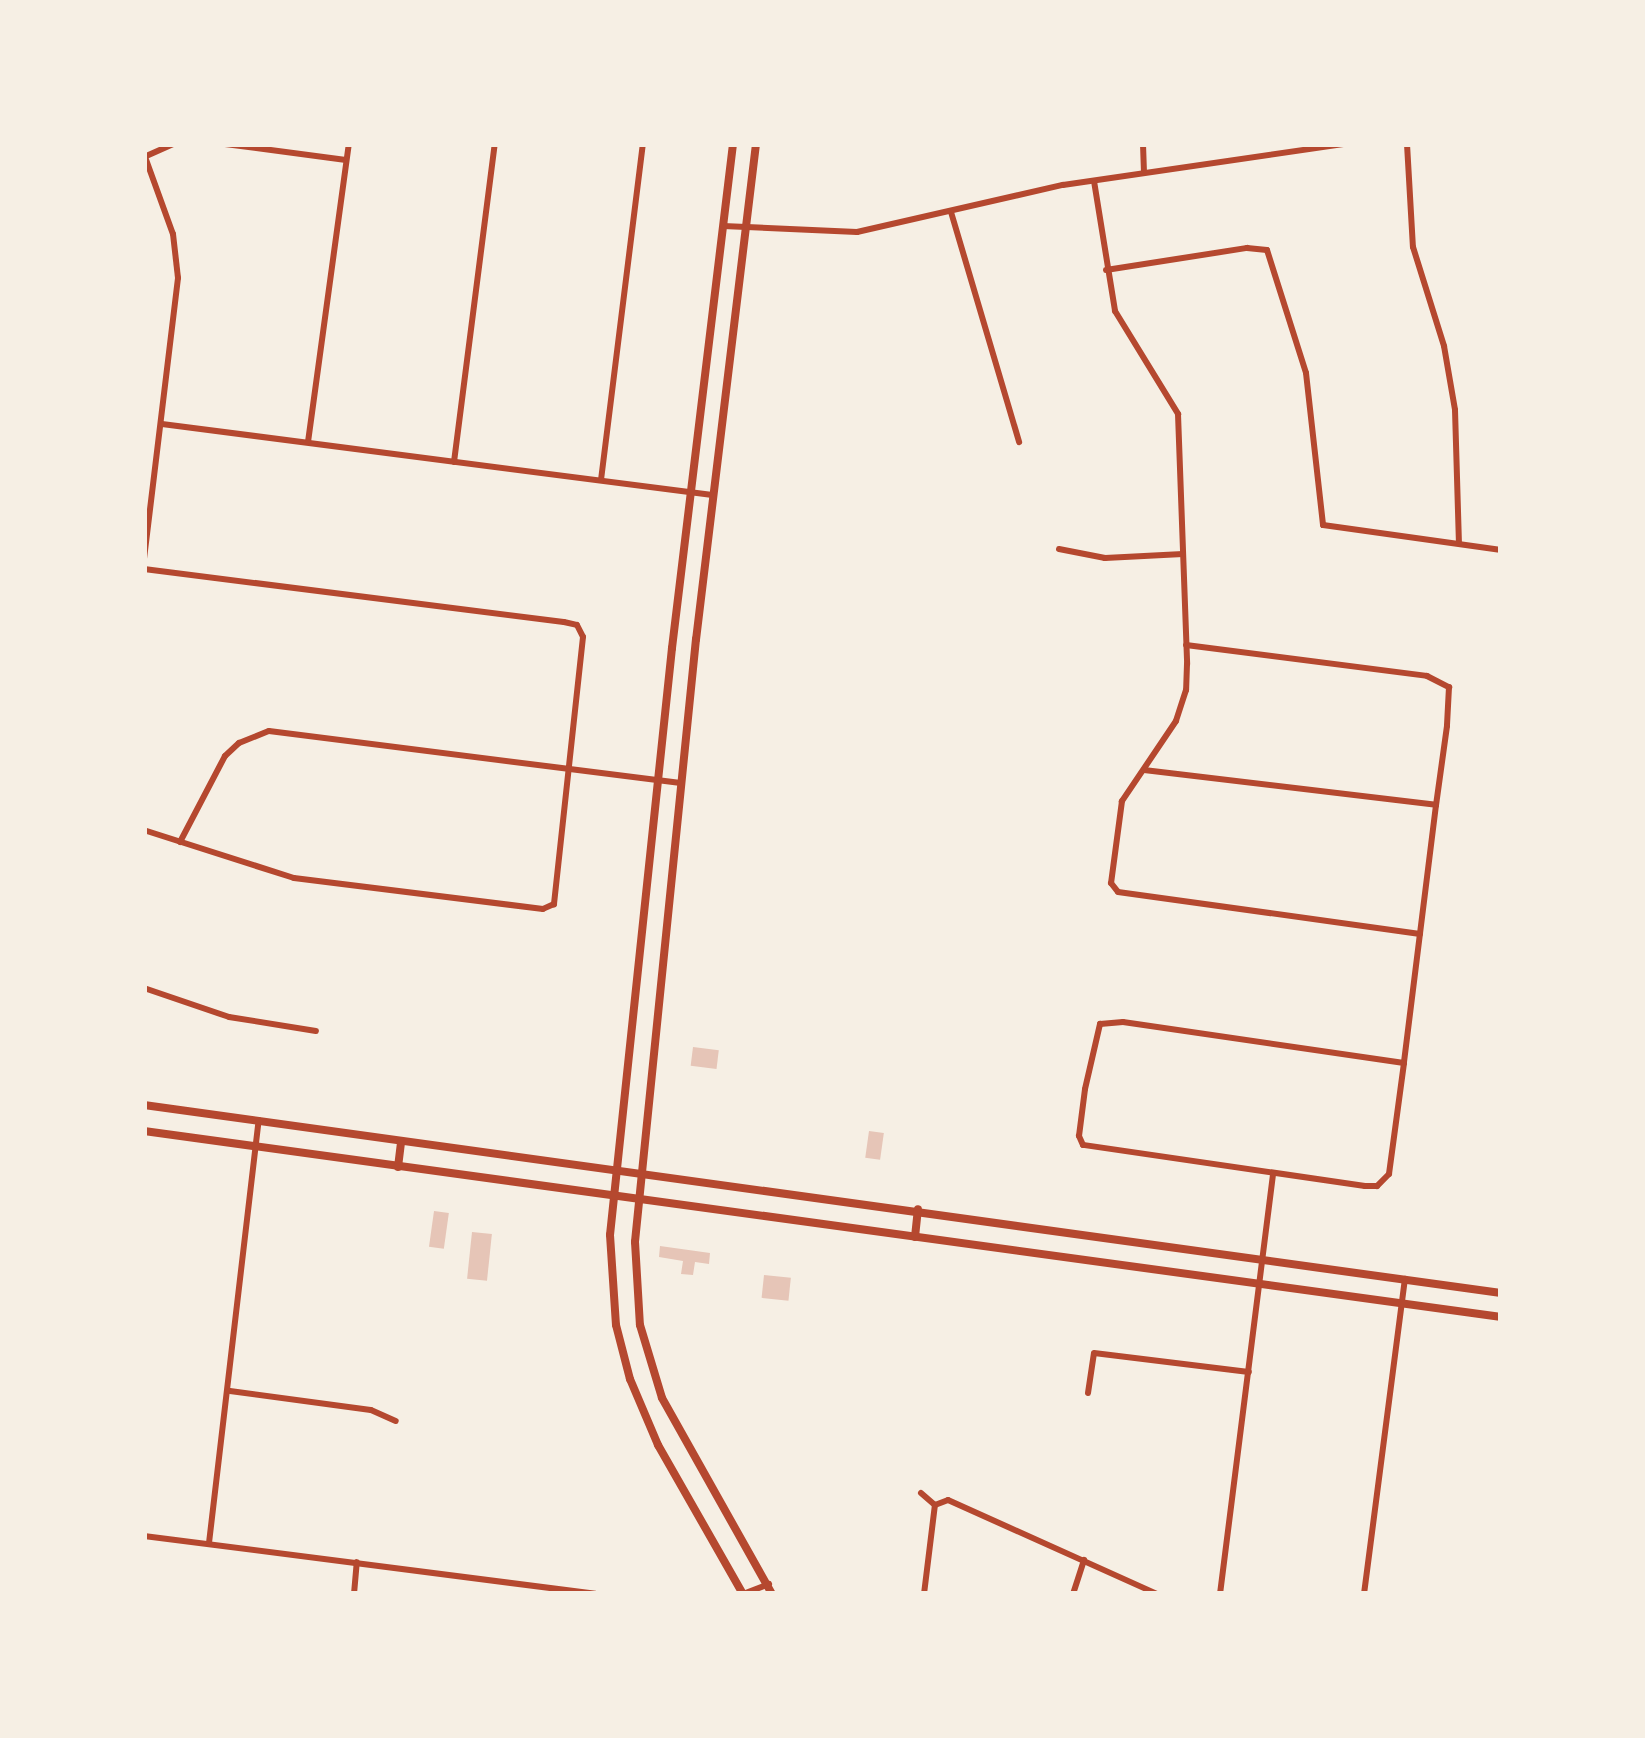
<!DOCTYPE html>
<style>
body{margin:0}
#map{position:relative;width:1645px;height:1738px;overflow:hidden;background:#f6efe4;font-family:"Zilla Slab",serif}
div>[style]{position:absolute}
.building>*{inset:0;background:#e6c5b7;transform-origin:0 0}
.minor>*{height:6px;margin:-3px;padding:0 3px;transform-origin:3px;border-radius:3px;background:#b5482f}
.tertiary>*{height:6px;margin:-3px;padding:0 3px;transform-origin:3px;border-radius:3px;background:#b5482f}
.secondary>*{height:8px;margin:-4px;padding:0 4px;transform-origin:4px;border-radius:4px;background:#b5482f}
span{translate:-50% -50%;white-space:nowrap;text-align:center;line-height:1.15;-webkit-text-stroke:12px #f6efe4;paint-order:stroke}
.frame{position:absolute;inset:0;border:147px solid #f6efe4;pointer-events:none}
</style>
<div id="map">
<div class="building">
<div style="left:693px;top:1047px;width:26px;height:19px;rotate:7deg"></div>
<div style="left:869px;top:1131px;width:15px;height:27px;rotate:8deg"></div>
<div style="left:434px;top:1211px;width:15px;height:36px;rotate:8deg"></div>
<div style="left:472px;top:1232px;width:20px;height:47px;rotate:6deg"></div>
<div style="clip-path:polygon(660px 1246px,710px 1253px,709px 1264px,695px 1262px,693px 1275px,681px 1274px,683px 1261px,659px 1257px)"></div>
<div style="left:764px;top:1275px;width:27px;height:23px;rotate:6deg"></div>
</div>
<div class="minor">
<div style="left:225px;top:144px;width:122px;rotate:7.5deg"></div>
<div style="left:1143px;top:144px;width:28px;rotate:88deg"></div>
<div style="left:1407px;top:144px;width:103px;rotate:86.7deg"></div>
<div style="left:1413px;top:247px;width:104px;rotate:72.6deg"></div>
<div style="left:1444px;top:346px;width:65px;rotate:80.2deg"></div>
<div style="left:1455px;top:410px;width:132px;rotate:88.3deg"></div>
<div style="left:144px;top:157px;width:32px;rotate:-24deg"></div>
<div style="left:1094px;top:181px;width:132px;rotate:80.8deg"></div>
<div style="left:1115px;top:311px;width:121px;rotate:58.5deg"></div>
<div style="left:1178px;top:414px;width:250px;rotate:87.9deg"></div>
<div style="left:1187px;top:664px;width:26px;rotate:92deg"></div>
<div style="left:1186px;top:690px;width:33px;rotate:108deg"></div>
<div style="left:1176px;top:721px;width:97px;rotate:124deg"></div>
<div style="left:1122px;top:801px;width:83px;rotate:97.6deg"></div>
<div style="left:1111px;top:883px;width:11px;rotate:52deg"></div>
<div style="left:1118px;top:892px;width:305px;rotate:7.9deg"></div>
<div style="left:951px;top:212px;width:240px;rotate:73.5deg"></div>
<div style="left:1106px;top:270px;width:143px;rotate:-8.9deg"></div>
<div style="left:1247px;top:248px;width:20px;rotate:6deg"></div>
<div style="left:1267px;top:250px;width:129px;rotate:72.4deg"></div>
<div style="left:1306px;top:373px;width:153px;rotate:83.6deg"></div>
<div style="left:1323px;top:525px;width:180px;rotate:8deg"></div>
<div style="left:162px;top:424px;width:555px;rotate:7.36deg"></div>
<div style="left:308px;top:442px;width:301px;rotate:-82.2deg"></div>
<div style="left:454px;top:462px;width:321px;rotate:-82.7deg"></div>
<div style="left:601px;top:480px;width:339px;rotate:-82.9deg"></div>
<div style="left:1059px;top:549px;width:47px;rotate:11.1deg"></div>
<div style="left:1105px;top:558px;width:78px;rotate:-2.9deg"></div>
<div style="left:144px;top:569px;width:423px;rotate:7.2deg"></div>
<div style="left:564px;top:622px;width:13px;rotate:13deg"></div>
<div style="left:577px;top:625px;width:13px;rotate:63deg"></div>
<div style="left:583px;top:637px;width:269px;rotate:96.2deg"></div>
<div style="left:554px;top:904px;width:12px;rotate:156deg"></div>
<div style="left:543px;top:909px;width:251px;rotate:-172.9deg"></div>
<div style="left:294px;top:878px;width:157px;rotate:-162.3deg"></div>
<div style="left:1186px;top:645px;width:243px;rotate:7.3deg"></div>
<div style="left:1427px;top:676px;width:25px;rotate:27deg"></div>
<div style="left:1449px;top:687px;width:39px;rotate:93deg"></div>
<div style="left:1447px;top:726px;width:80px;rotate:97.9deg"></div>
<div style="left:1436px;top:805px;width:260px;rotate:97.1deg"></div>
<div style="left:1404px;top:1063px;width:112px;rotate:97.7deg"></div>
<div style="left:1389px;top:1174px;width:17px;rotate:135deg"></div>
<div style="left:1377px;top:1186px;width:12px;rotate:180deg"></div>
<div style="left:1365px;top:1186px;width:285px;rotate:-171.7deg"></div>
<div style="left:1083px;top:1145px;width:10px;rotate:-114deg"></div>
<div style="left:1079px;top:1136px;width:47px;rotate:-82.7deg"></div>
<div style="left:1085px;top:1089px;width:67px;rotate:-77deg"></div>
<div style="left:1100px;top:1024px;width:23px;rotate:-5deg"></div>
<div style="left:1123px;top:1022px;width:284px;rotate:8.3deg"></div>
<div style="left:1144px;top:770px;width:294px;rotate:6.8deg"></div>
<div style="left:180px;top:842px;width:97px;rotate:-62.4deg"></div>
<div style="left:225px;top:756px;width:19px;rotate:-43deg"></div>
<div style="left:239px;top:743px;width:32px;rotate:-22deg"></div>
<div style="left:269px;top:731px;width:415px;rotate:7.2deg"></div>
<div style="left:144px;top:988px;width:90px;rotate:18.8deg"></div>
<div style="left:229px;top:1017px;width:88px;rotate:9.1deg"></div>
<div style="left:230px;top:1391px;width:142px;rotate:7.7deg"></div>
<div style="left:371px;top:1410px;width:27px;rotate:24deg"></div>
<div style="left:1088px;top:1393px;width:40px;rotate:-81.5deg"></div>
<div style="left:1094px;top:1353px;width:156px;rotate:7deg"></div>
<div style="left:921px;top:1493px;width:18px;rotate:41deg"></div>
<div style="left:144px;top:1536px;width:455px;rotate:7.3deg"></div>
<div style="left:209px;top:1543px;width:426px;rotate:-83.3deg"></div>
<div style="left:354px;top:1594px;width:32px;rotate:-85deg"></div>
<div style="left:743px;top:1594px;width:28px;rotate:-21deg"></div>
<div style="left:924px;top:1594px;width:90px;rotate:-83deg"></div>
<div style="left:935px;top:1505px;width:14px;rotate:-21deg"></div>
<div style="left:948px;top:1500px;width:229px;rotate:24.2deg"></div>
<div style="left:1073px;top:1594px;width:36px;rotate:-72deg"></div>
<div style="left:1220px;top:1594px;width:424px;rotate:-82.8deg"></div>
<div style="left:1364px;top:1594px;width:318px;rotate:-82.6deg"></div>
</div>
<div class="tertiary">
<div style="left:144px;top:154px;width:85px;rotate:70.1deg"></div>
<div style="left:173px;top:234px;width:44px;rotate:83.5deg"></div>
<div style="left:178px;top:278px;width:282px;rotate:96.9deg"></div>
<div style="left:723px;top:226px;width:134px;rotate:2.6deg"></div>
<div style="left:857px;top:232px;width:211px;rotate:-12.9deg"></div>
<div style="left:1063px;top:185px;width:285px;rotate:-8.3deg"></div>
</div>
<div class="secondary">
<div style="left:733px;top:144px;width:508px;rotate:96.9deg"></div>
<div style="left:672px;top:648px;width:590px;rotate:96.03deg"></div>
<div style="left:610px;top:1235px;width:90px;rotate:86.2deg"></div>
<div style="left:616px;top:1325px;width:56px;rotate:75.5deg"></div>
<div style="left:630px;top:1379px;width:72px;rotate:67deg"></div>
<div style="left:658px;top:1445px;width:172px;rotate:60.3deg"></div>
<div style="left:756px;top:144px;width:499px;rotate:96.9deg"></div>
<div style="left:696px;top:639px;width:606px;rotate:95.78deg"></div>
<div style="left:635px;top:1242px;width:83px;rotate:86.6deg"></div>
<div style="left:640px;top:1325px;width:76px;rotate:73.2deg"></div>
<div style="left:662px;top:1398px;width:225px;rotate:60.7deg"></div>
<div style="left:144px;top:1105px;width:1370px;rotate:7.89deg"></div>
<div style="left:144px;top:1131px;width:1370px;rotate:7.8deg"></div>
<div style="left:398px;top:1167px;width:25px;rotate:-83deg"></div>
<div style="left:915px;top:1237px;width:28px;rotate:-84deg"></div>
</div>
<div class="frame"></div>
</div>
